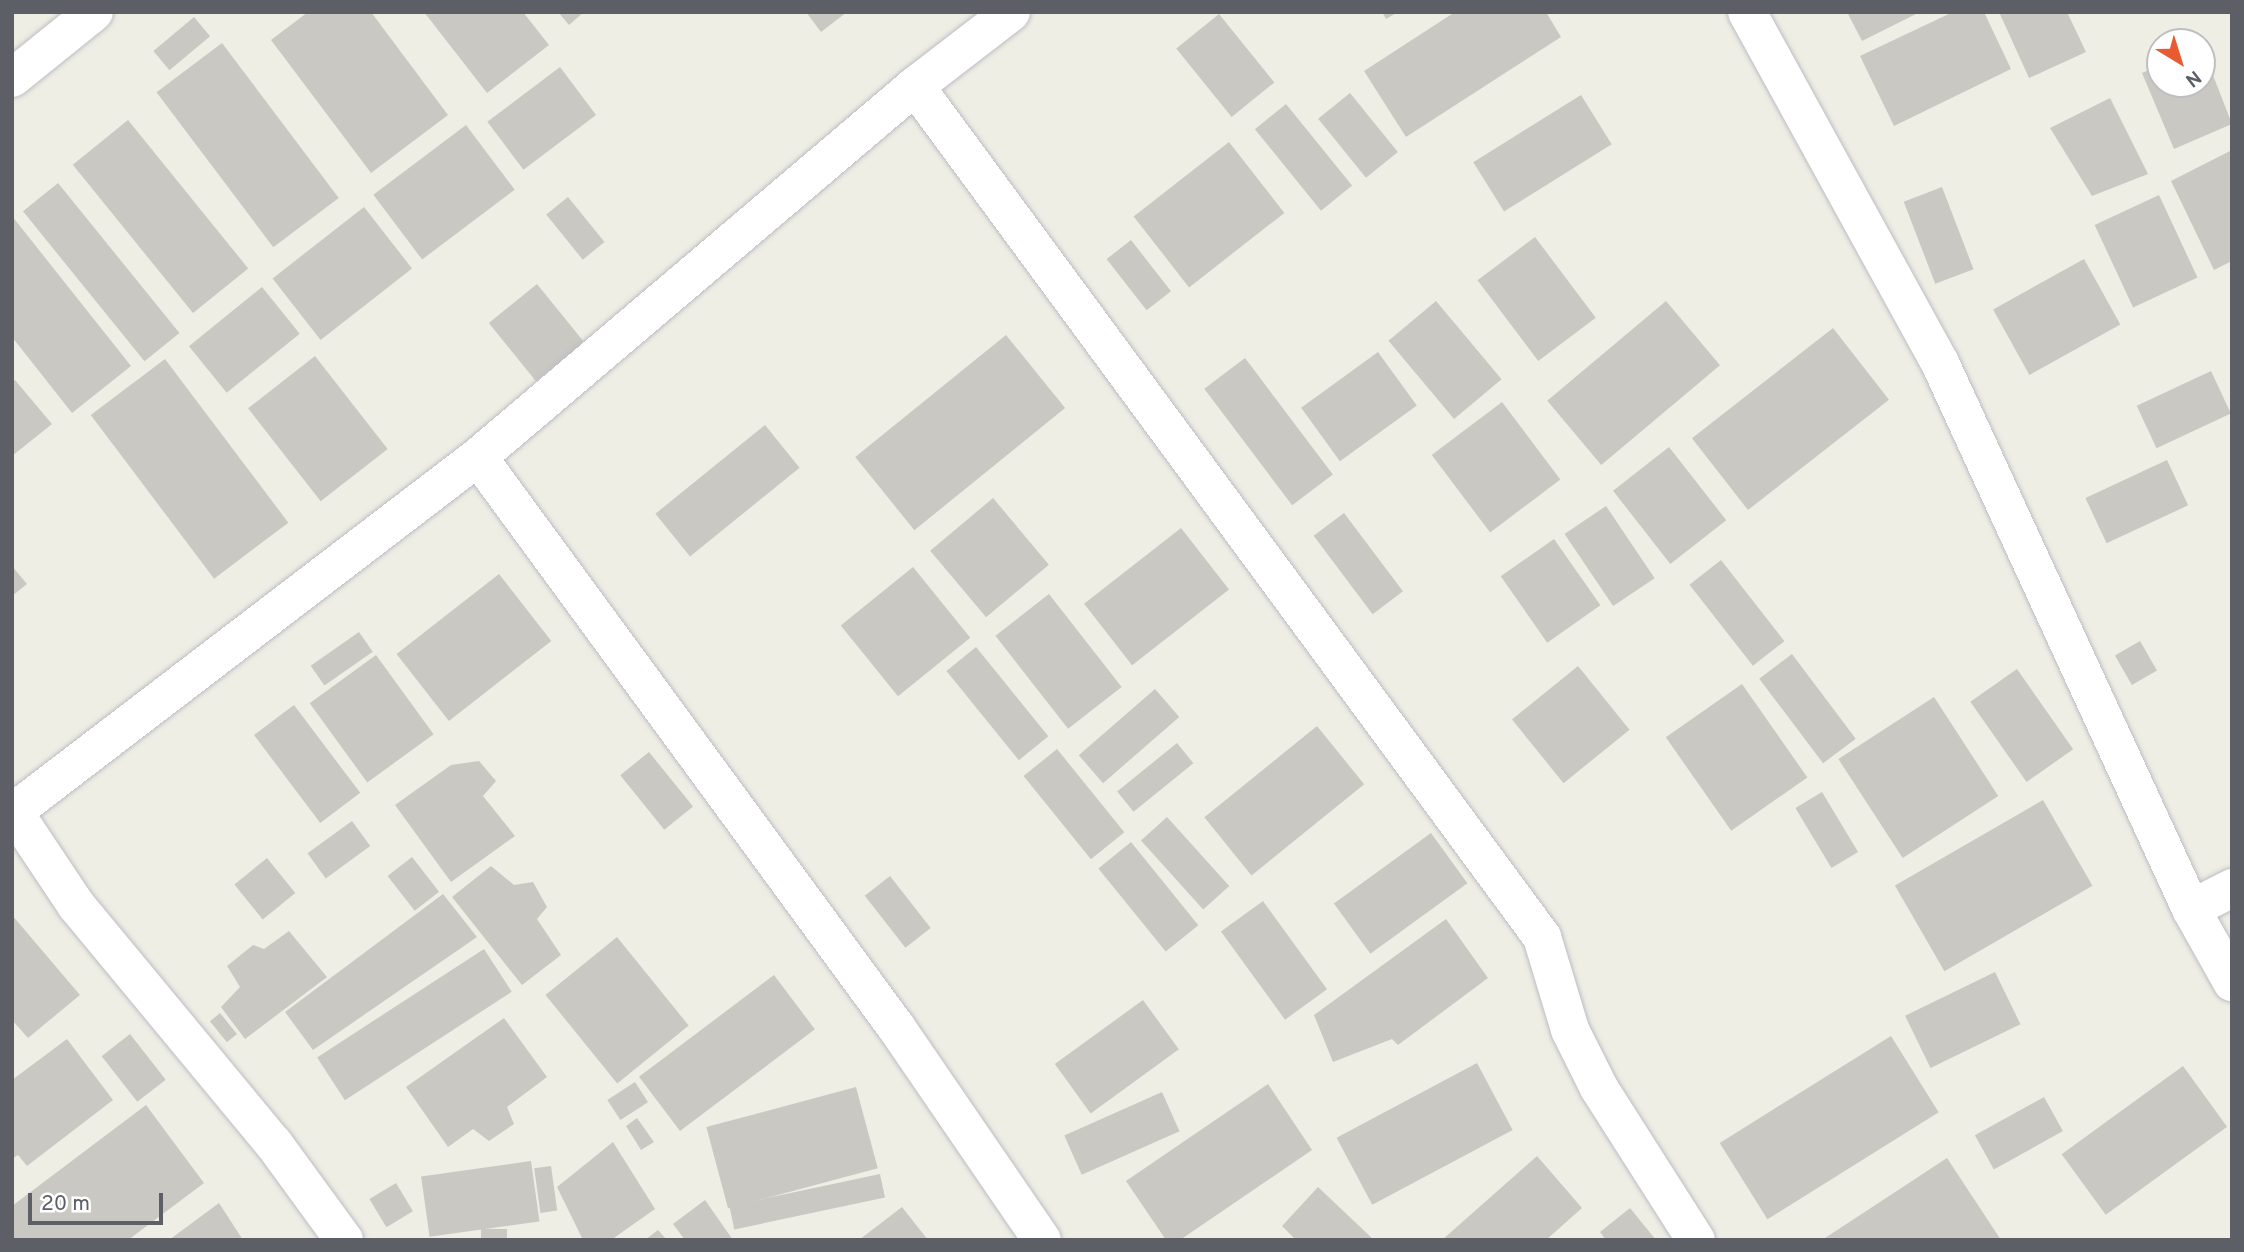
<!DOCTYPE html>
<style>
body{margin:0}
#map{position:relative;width:2244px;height:1252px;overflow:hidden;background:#efeee5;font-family:Overpass,sans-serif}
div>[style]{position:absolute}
.building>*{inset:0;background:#cac8c2;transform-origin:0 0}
.roads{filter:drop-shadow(0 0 2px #bcbdc3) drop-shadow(0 0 2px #bcbdc3)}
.minor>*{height:38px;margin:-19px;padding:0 19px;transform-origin:19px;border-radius:19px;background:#fff}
span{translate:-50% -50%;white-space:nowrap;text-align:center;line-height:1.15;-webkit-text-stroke:7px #fff;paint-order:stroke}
.frame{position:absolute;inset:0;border:14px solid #5c5f65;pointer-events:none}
.north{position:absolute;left:2146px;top:28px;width:70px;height:70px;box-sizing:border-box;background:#fff;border:2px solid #bebfc1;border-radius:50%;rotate:142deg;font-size:19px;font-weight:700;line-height:28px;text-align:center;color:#5c5f65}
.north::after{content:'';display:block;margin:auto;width:24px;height:32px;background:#e95a31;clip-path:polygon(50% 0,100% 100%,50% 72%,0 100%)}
.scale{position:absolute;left:28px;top:1193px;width:135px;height:32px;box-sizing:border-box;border:4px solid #5c5f65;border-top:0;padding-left:9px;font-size:21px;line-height:24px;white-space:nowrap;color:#5c5f65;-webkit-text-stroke:5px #fff;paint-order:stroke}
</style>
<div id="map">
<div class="building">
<div style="clip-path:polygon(308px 12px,371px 12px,448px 115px,371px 173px,271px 40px)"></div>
<div style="clip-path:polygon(424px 12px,523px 12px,549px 45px,487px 93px)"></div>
<div style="clip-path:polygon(558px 12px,584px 12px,569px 25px)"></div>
<div style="clip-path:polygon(806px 12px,847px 12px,821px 32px)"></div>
<div style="clip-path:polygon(1382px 12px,1398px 12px,1386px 19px)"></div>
<div style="clip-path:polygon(1455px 12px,1546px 12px,1561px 37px,1406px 137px,1364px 71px)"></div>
<div style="clip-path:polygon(1847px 12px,1920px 12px,1862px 41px)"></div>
<div style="clip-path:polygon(1953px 12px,1984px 12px,2011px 69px,1894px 126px,1860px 56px)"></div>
<div style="clip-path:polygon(1999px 12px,2067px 12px,2086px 52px,2029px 78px)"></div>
<div style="left:1219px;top:14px;width:88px;height:55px;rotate:51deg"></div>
<div style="left:194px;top:17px;width:25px;height:53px;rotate:50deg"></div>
<div style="left:222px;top:43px;width:194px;height:82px;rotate:53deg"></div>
<div style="clip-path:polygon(2202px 47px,2232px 124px,2174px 149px,2142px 73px,2160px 65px,2160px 84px,2202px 84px)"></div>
<div style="left:560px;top:67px;width:60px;height:91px;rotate:53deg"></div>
<div style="left:1350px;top:93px;width:76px;height:41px;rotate:51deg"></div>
<div style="left:1581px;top:95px;width:58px;height:127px;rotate:58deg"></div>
<div style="clip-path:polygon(2110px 98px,2148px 174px,2092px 196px,2050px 128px)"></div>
<div style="left:1286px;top:104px;width:105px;height:40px;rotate:51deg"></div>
<div style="left:128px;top:120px;width:191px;height:71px;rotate:51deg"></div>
<div style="left:466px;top:125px;width:81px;height:116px;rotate:53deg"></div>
<div style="left:1229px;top:142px;width:90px;height:121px;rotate:52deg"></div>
<div style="clip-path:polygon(2232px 150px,2232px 261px,2214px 270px,2171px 181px)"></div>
<div style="left:58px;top:183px;width:193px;height:45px;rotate:51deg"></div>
<div style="left:1942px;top:187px;width:88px;height:41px;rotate:69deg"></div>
<div style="left:2159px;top:195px;width:91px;height:71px;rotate:65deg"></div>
<div style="left:568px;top:197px;width:58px;height:28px;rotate:51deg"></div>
<div style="left:364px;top:207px;width:78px;height:116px;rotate:52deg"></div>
<div style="clip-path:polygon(12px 216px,131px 366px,72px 413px,12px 337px)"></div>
<div style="left:1535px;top:237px;width:101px;height:72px;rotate:53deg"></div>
<div style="left:1131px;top:240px;width:65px;height:31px;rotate:52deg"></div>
<div style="left:2084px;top:259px;width:75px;height:104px;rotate:61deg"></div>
<div style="left:537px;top:284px;width:75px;height:62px;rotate:51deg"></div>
<div style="left:262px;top:287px;width:60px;height:94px;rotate:51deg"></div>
<div style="left:1436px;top:301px;width:102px;height:62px;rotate:50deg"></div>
<div style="left:1666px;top:301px;width:84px;height:155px;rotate:50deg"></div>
<div style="left:1833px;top:328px;width:91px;height:179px;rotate:52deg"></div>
<div style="left:1006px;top:335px;width:94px;height:194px;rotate:51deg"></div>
<div style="left:1378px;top:352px;width:66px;height:95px;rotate:54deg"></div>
<div style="left:315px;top:356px;width:118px;height:85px;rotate:52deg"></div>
<div style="left:1245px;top:358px;width:146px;height:51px;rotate:53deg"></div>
<div style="left:165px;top:359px;width:205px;height:93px;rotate:53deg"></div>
<div style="left:2211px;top:371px;width:47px;height:82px;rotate:65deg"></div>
<div style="clip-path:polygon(15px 380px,52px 424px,12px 456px,12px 382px)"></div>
<div style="left:1502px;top:402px;width:97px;height:88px;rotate:53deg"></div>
<div style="left:765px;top:425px;width:55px;height:141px;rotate:51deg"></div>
<div style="left:1669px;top:447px;width:93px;height:71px;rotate:52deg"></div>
<div style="left:2167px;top:460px;width:50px;height:90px;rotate:65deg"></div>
<div style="left:993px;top:498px;width:87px;height:82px;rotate:50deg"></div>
<div style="left:1606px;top:506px;width:87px;height:50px;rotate:56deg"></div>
<div style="left:1344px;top:513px;width:98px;height:38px;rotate:53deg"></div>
<div style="left:1181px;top:528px;width:78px;height:123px;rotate:52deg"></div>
<div style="left:1554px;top:539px;width:81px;height:65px;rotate:55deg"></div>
<div style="left:1721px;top:560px;width:103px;height:40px;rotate:52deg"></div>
<div style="clip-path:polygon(12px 566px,27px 584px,12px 596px)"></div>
<div style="left:913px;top:567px;width:91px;height:93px;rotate:51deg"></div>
<div style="left:499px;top:574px;width:85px;height:130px;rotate:52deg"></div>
<div style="left:1049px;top:594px;width:118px;height:68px;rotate:52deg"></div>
<div style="left:359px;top:632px;width:24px;height:59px;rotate:55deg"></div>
<div style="left:2140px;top:641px;width:34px;height:29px;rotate:60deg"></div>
<div style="left:976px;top:647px;width:115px;height:38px;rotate:51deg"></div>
<div style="left:1792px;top:654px;width:106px;height:41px;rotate:53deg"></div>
<div style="left:376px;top:655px;width:98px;height:82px;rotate:54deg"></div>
<div style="left:1578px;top:666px;width:82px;height:85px;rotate:51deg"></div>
<div style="left:2017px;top:669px;width:98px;height:57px;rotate:55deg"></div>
<div style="left:1742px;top:684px;width:114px;height:93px;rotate:55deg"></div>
<div style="left:1155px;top:689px;width:37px;height:101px;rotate:49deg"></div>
<div style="left:1934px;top:697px;width:118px;height:114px;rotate:57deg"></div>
<div style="left:294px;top:705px;width:110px;height:50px;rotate:53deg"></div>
<div style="left:1317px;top:726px;width:75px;height:145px;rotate:51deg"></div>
<div style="left:1177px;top:743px;width:26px;height:77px;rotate:51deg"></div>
<div style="left:1057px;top:749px;width:107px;height:43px;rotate:51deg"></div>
<div style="left:649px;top:752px;width:70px;height:37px;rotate:51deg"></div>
<div style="clip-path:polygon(479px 761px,496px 781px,483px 796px,515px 836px,451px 882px,395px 805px,451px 765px)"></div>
<div style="left:1822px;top:792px;width:70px;height:31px;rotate:59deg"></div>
<div style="left:2043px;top:800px;width:99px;height:171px;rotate:60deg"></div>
<div style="left:1167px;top:817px;width:93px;height:35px;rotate:48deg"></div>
<div style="left:352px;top:821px;width:31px;height:55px;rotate:54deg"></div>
<div style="left:1431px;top:833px;width:62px;height:120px;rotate:54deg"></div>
<div style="left:1131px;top:842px;width:107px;height:42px;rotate:51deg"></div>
<div style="left:412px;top:857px;width:44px;height:31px;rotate:52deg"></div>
<div style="left:267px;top:858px;width:45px;height:42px;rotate:51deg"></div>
<div style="clip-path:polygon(491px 866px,514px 885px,533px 882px,547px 907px,537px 919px,561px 955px,522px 985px,452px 897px)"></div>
<div style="left:890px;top:876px;width:66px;height:32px;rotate:52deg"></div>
<div style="clip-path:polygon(443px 894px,477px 937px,313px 1050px,285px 1012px)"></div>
<div style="left:1263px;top:901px;width:109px;height:52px;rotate:54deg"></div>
<div style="clip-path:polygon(12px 915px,80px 995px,28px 1038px,12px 1020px)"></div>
<div style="clip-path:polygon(1446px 919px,1488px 978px,1398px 1045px,1392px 1039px,1333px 1062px,1314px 1015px)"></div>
<div style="clip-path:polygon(289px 931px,327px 977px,245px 1039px,221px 1007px,240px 987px,227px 966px,253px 945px,264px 949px)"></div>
<div style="left:617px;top:937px;width:114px;height:92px;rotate:51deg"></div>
<div style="left:484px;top:949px;width:51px;height:199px;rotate:57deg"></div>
<div style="left:1995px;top:972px;width:58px;height:100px;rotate:64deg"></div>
<div style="left:774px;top:975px;width:68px;height:169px;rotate:53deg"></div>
<div style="left:1143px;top:1000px;width:61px;height:109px;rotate:54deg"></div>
<div style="left:220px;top:1013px;width:27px;height:13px;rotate:51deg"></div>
<div style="clip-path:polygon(504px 1018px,547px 1077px,507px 1107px,514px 1124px,489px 1141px,473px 1129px,448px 1147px,406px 1087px)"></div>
<div style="left:130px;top:1034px;width:58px;height:36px;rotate:52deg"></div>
<div style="left:1891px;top:1036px;width:90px;height:202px;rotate:58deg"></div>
<div style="clip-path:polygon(67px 1039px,113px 1100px,27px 1166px,18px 1155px,12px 1159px,12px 1080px)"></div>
<div style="left:1477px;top:1063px;width:76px;height:159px;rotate:62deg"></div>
<div style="left:2183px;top:1066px;width:75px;height:150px;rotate:54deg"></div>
<div style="left:635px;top:1082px;width:24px;height:33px;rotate:57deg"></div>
<div style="clip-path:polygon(1268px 1084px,1312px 1150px,1180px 1240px,1166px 1240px,1126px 1181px)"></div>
<div style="left:856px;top:1087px;width:84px;height:155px;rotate:75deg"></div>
<div style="left:1162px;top:1092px;width:43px;height:107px;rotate:66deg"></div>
<div style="left:2044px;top:1097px;width:39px;height:79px;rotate:61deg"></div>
<div style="clip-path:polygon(146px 1105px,204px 1183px,128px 1240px,14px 1240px,12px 1206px)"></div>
<div style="clip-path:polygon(637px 1118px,654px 1142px,641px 1150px,626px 1126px)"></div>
<div style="clip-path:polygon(613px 1142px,655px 1209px,611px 1240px,583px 1240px,557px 1187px)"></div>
<div style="clip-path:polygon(1537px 1156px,1582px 1208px,1546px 1240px,1442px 1240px)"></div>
<div style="clip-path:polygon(1947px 1158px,2001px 1240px,1822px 1240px)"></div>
<div style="left:531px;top:1161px;width:61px;height:111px;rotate:82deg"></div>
<div style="left:551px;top:1166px;width:45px;height:17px;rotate:82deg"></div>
<div style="left:880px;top:1174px;width:24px;height:154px;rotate:78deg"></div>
<div style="left:396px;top:1183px;width:33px;height:31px;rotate:59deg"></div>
<div style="clip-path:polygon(1318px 1187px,1374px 1240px,1296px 1240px,1282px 1226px)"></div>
<div style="clip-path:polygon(705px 1200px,733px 1240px,685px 1240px,673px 1224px)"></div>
<div style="clip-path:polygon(219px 1203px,243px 1240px,169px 1240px)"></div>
<div style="clip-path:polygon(902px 1207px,928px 1240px,859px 1240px)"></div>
<div style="clip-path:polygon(1630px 1208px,1656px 1240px,1606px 1240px,1600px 1232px)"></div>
<div style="left:507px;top:1229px;width:11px;height:26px;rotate:90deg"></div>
<div style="clip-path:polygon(658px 1230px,667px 1240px,645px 1240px)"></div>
</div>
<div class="roads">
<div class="minor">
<div style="left:1747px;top:12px;width:401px;rotate:61.2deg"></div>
<div style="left:1940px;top:363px;width:601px;rotate:65.31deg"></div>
<div style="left:2191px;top:909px;width:84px;rotate:60.7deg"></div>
<div style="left:12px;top:78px;width:105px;rotate:-38.8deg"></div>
<div style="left:915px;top:86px;width:1057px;rotate:53.62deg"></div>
<div style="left:1542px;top:937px;width:97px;rotate:73.2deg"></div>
<div style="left:1570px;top:1030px;width:65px;rotate:63.4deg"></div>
<div style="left:1599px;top:1088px;width:180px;rotate:57.5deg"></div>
<div style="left:478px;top:457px;width:707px;rotate:53.75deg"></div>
<div style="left:896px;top:1027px;width:258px;rotate:55.6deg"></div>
<div style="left:14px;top:812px;width:112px;rotate:56.3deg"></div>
<div style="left:76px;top:905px;width:310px;rotate:50.4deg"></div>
<div style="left:274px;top:1144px;width:119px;rotate:53.9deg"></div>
<div style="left:12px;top:813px;width:586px;rotate:-37.38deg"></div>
<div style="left:478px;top:457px;width:573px;rotate:-40.33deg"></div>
<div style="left:915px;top:86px;width:121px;rotate:-37.6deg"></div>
<div style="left:2191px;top:909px;width:46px;rotate:-27.1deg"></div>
</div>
</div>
<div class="frame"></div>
<div class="north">N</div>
<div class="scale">20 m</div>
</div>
